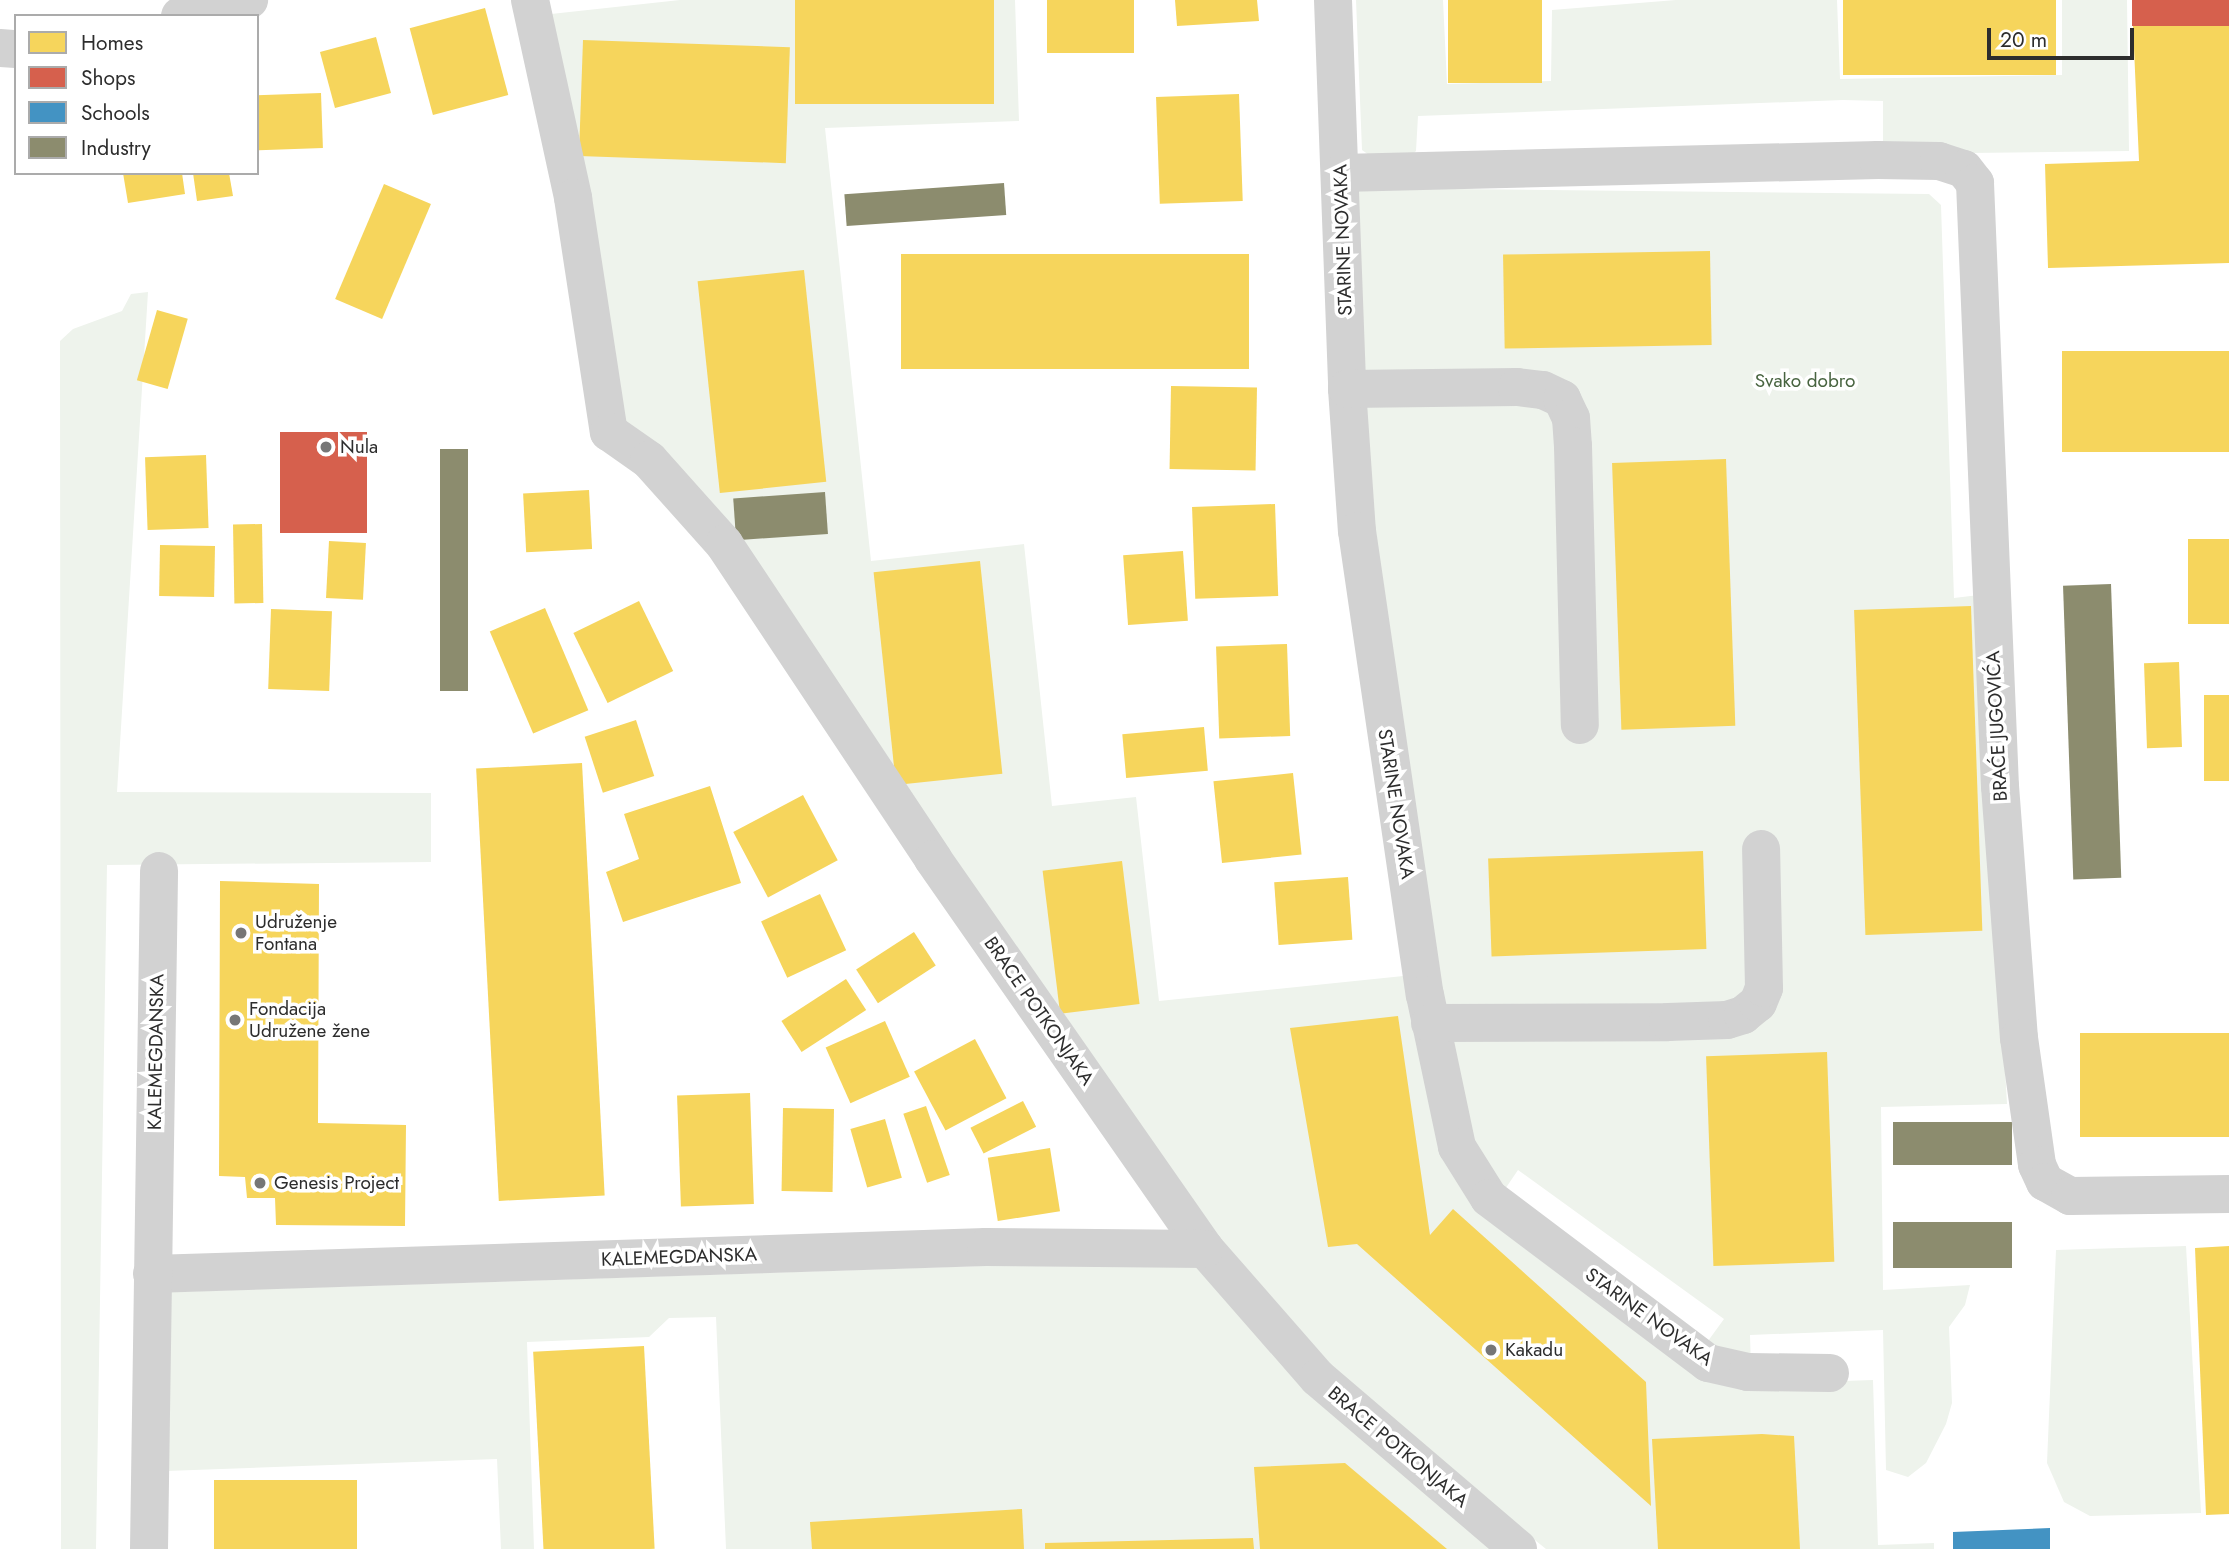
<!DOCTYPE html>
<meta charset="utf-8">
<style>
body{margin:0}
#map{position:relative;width:2229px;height:1549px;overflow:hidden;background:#fff;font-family:Jost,sans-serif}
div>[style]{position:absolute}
.green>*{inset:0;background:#eef3ec}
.homes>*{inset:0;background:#f6d55c;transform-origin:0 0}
.shops>*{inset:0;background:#d6604d;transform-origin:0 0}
.schools>*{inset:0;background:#4393c3}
.industry>*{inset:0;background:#8c8c6e;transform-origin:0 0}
.minor>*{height:38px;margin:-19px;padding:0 19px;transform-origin:19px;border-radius:19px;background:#d2d2d2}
.dots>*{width:19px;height:19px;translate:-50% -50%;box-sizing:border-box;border:4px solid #fff;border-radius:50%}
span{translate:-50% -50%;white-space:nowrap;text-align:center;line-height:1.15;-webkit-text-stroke:7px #fff;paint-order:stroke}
.street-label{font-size:19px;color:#2d2d2d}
.park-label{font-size:19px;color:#486440}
.poi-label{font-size:19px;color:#2d2d2d}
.left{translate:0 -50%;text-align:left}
.legend{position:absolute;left:14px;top:14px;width:245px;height:161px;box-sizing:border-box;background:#fff;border:2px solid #ababab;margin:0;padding:9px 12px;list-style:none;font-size:21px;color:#2d2d2d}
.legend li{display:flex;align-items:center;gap:14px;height:35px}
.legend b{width:35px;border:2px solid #ababab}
.scale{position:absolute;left:1987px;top:28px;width:147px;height:32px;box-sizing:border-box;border:4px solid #2d2d2d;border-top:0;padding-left:9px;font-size:21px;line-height:24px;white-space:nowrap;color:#2d2d2d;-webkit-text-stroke:5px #fff;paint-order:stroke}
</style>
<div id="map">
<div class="green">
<div style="clip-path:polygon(680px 0,1015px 0,1019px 121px,825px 128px,871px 561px,1024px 544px,1052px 806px,1136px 797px,1159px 1001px,1413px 975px,1461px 1177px,1753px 1384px,1873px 1380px,1878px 1545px,1934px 1543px,1934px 1549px,1546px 1549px,1328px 1373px,1218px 1243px,618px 417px,551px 14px)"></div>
<div style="clip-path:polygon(1356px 0,1443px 0,1447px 84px,1551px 81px,1552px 10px,1676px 0,1837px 0,1840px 79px,2062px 75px,2062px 0,2127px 0,2129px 151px,1883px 154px,1883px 101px,1843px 100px,1418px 116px,1416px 151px,1412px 155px,1369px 155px,1362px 150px)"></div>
<div style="clip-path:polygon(1348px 188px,1929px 194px,1941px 205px,1954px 598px,1979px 595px,2007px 1104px,1881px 1107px,1883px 1290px,1970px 1285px,1965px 1305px,1949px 1327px,1952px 1403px,1946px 1424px,1926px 1463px,1908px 1477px,1886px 1470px,1883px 1330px,1750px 1335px,1751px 1368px,1700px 1352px,1724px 1319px,1518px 1170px,1499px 1198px,1462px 1144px,1367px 537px)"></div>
<div style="clip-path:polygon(148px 292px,117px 792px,431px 793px,431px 862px,107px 865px,96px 1549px,61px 1549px,60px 341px,73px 329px,122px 311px,131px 294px)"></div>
<div style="clip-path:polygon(2186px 1246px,2201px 1513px,2090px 1516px,2064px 1502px,2047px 1463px,2056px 1250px)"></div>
<div style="clip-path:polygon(1200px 1259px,1504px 1549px,726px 1549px,716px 1317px,669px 1318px,649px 1337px,527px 1342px,534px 1549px,501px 1549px,497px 1459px,166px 1471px,171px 1292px)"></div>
</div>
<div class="homes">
<div style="left:795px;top:0;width:199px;height:104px"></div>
<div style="left:1047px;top:0;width:87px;height:53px"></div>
<div style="clip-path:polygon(1175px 0,1257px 0,1259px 21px,1177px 26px)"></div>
<div style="left:1448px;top:0;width:94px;height:83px"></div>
<div style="left:1843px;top:0;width:213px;height:75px"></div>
<div style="left:485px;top:8px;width:90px;height:78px;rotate:75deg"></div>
<div style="clip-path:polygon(2229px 25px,2229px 263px,2048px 268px,2045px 164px,2139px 161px,2133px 26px)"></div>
<div style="left:376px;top:37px;width:58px;height:58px;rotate:75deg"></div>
<div style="left:583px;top:40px;width:207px;height:116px;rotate:2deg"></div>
<div style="left:321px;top:93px;width:55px;height:64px;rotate:88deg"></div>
<div style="left:1239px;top:94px;width:107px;height:83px;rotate:88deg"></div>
<div style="clip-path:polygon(123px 173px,182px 173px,185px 194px,128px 203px)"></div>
<div style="clip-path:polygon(193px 173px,229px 173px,233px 196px,197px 201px)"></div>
<div style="left:384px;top:184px;width:51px;height:125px;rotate:23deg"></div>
<div style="left:1710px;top:251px;width:94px;height:207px;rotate:89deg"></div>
<div style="left:901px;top:254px;width:348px;height:115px"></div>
<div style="left:804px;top:270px;width:213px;height:107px;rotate:84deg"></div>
<div style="left:157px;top:310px;width:32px;height:73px;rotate:16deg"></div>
<div style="left:2229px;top:351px;width:101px;height:167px;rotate:90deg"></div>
<div style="left:1171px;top:386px;width:86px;height:83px;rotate:1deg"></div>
<div style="left:206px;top:455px;width:73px;height:61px;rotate:88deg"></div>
<div style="left:1726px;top:459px;width:267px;height:114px;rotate:88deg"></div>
<div style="left:589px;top:490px;width:59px;height:66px;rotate:87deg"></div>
<div style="left:1275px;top:504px;width:92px;height:83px;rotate:88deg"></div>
<div style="left:262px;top:524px;width:79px;height:29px;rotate:89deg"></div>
<div style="left:2188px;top:539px;width:41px;height:85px"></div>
<div style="left:329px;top:541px;width:37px;height:57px;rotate:3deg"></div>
<div style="left:160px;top:545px;width:55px;height:51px;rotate:1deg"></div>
<div style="left:1183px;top:551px;width:70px;height:60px;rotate:86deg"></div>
<div style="left:980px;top:561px;width:214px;height:107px;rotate:84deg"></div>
<div style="left:639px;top:601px;width:78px;height:73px;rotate:64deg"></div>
<div style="left:1971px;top:606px;width:325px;height:117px;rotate:88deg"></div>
<div style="left:545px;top:608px;width:111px;height:60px;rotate:67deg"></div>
<div style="left:271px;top:609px;width:61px;height:80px;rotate:2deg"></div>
<div style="left:1287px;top:644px;width:92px;height:71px;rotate:88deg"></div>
<div style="left:2179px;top:662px;width:85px;height:35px;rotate:88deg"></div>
<div style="left:2229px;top:695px;width:86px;height:25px;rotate:90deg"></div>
<div style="left:636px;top:720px;width:59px;height:54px;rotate:72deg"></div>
<div style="left:1204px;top:727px;width:44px;height:82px;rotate:85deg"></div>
<div style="left:582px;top:763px;width:433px;height:106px;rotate:87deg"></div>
<div style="left:1293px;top:773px;width:82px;height:80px;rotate:84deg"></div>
<div style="clip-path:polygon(710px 786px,741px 883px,623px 922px,606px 872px,639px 859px,624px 814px)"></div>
<div style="left:803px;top:795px;width:74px;height:79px;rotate:62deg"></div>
<div style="left:1703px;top:851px;width:98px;height:215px;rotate:88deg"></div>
<div style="left:1122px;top:861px;width:144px;height:80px;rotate:83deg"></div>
<div style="left:1348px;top:877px;width:63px;height:74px;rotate:86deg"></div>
<div style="clip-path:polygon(220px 881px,319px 884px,318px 1123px,406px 1125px,405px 1226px,276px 1225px,275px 1198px,247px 1198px,245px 1177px,219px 1176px)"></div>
<div style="left:820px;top:894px;width:62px;height:65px;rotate:65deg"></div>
<div style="left:914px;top:932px;width:40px;height:69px;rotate:57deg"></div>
<div style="left:846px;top:979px;width:37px;height:77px;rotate:57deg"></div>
<div style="clip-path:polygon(1398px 1016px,1430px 1235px,1453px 1209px,1646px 1382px,1651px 1506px,1357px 1244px,1328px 1247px,1290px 1028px)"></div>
<div style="left:885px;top:1021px;width:61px;height:65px;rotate:66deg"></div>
<div style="left:2229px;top:1033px;width:104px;height:149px;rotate:90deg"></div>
<div style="left:975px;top:1039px;width:67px;height:69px;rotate:62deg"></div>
<div style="left:1827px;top:1052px;width:210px;height:121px;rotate:88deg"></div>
<div style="left:750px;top:1093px;width:111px;height:73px;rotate:88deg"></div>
<div style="left:1023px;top:1101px;width:29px;height:59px;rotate:63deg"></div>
<div style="left:926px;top:1106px;width:73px;height:24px;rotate:71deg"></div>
<div style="left:783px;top:1108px;width:51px;height:83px;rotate:1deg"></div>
<div style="left:885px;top:1119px;width:61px;height:36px;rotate:74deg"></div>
<div style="left:1050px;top:1148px;width:64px;height:63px;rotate:81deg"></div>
<div style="clip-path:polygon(2229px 1246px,2229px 1514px,2206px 1515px,2195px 1248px)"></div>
<div style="left:644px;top:1346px;width:203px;height:111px;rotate:87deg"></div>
<div style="clip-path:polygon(1762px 1434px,1794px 1436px,1800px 1549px,1658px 1549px,1652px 1439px)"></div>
<div style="clip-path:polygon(1345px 1463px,1447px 1549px,1260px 1549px,1254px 1467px)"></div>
<div style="left:357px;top:1480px;width:69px;height:143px;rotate:90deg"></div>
<div style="clip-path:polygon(1022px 1509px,1024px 1549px,812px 1549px,810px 1522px)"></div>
<div style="clip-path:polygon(1253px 1538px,1254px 1549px,1045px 1549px,1045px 1543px)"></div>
</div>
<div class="shops">
<div style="left:2132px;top:0;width:97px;height:26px"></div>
<div style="left:280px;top:432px;width:87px;height:101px"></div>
</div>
<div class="schools">
<div style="clip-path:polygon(2050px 1528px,2050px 1549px,1953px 1549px,1953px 1532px)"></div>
</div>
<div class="industry">
<div style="left:1004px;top:183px;width:32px;height:160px;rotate:86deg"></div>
<div style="left:468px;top:449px;width:242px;height:28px;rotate:90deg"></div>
<div style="left:825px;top:492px;width:42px;height:92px;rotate:86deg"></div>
<div style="left:2111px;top:584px;width:294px;height:48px;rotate:88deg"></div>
<div style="left:1893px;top:1122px;width:119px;height:43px"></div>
<div style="left:2012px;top:1222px;width:46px;height:119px;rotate:90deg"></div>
</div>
<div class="minor">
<div style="left:530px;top:0;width:203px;rotate:77.7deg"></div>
<div style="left:573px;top:198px;width:237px;rotate:81.3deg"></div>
<div style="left:609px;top:432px;width:49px;rotate:35deg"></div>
<div style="left:649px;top:460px;width:113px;rotate:48.2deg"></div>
<div style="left:724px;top:544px;width:378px;rotate:56.4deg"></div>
<div style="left:933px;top:859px;width:475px;rotate:55.1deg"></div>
<div style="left:1205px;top:1249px;width:171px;rotate:48.8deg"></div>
<div style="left:1318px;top:1378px;width:263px;rotate:40.5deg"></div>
<div style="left:1333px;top:0;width:389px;rotate:87.9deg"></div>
<div style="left:1347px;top:389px;width:142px;rotate:86deg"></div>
<div style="left:1357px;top:531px;width:469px;rotate:81.7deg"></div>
<div style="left:1425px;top:995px;width:155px;rotate:78.1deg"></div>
<div style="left:1457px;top:1147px;width:60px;rotate:57.9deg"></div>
<div style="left:1489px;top:1198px;width:274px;rotate:37deg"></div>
<div style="left:1708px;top:1363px;width:41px;rotate:12.7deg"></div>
<div style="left:1748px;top:1372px;width:82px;rotate:0.7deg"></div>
<div style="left:180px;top:16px;width:71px;rotate:-13.1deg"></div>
<div style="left:0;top:48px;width:16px;rotate:4deg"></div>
<div style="left:1341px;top:173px;width:537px;rotate:-1.39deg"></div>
<div style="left:1878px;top:160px;width:61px;rotate:0.9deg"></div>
<div style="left:1939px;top:161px;width:26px;rotate:18deg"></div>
<div style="left:1964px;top:169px;width:18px;rotate:52deg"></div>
<div style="left:1975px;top:183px;width:604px;rotate:87.63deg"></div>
<div style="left:2000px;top:786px;width:253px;rotate:85.7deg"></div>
<div style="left:2019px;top:1038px;width:128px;rotate:81.9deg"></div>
<div style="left:2037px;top:1165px;width:19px;rotate:65deg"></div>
<div style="left:2045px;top:1182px;width:29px;rotate:29deg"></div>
<div style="left:2070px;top:1196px;width:159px;rotate:-0.7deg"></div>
<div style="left:1347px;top:389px;width:170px;rotate:-0.7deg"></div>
<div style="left:1517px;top:387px;width:26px;rotate:7deg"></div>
<div style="left:1543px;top:390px;width:21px;rotate:25deg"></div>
<div style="left:1562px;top:399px;width:21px;rotate:65deg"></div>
<div style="left:1571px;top:418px;width:28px;rotate:86deg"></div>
<div style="left:1573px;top:446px;width:279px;rotate:88.6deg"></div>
<div style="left:1430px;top:1023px;width:238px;rotate:-0.2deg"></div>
<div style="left:1668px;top:1022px;width:59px;rotate:-1.9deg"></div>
<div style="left:1727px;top:1020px;width:17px;rotate:-17deg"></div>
<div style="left:1743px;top:1015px;width:19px;rotate:-39deg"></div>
<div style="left:1758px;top:1003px;width:16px;rotate:-68deg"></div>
<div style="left:1764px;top:988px;width:139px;rotate:-91.2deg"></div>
<div style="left:152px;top:1274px;width:834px;rotate:-1.85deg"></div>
<div style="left:986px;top:1247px;width:219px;rotate:0.5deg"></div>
<div style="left:149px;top:1549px;width:678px;rotate:-89.15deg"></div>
</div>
<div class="dots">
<div style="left:326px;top:447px;background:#767676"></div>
<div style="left:241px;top:933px;background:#767676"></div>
<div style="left:235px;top:1020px;background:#767676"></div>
<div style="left:260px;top:1183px;background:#767676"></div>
<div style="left:1491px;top:1350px;background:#767676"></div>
</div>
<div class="street-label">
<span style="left:1343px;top:240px;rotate:-92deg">STARINE NOVAKA</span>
<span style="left:1997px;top:726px;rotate:-93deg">BRAĆE JUGOVIĆA</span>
<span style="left:1396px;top:804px;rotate:81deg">STARINE NOVAKA</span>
<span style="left:1039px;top:1011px;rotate:55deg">BRACE POTKONJAKA</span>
<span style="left:156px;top:1052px;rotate:-89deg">KALEMEGDANSKA</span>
<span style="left:679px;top:1257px;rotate:-2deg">KALEMEGDANSKA</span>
<span style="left:1649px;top:1317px;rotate:36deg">STARINE NOVAKA</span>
<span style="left:1398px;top:1447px;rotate:40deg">BRACE POTKONJAKA</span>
</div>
<div class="park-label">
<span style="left:1805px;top:381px">Svako dobro</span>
</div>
<div class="poi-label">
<span class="left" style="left:340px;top:447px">Nula</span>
<span class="left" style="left:255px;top:933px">Udruženje<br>Fontana</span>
<span class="left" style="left:249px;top:1020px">Fondacija<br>Udružene žene</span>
<span class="left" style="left:274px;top:1183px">Genesis Project</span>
<span class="left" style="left:1505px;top:1350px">Kakadu</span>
</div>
<ul class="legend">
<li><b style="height:19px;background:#f6d55c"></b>Homes</li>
<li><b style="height:19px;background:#d6604d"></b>Shops</li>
<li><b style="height:19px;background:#4393c3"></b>Schools</li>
<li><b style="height:19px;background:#8c8c6e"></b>Industry</li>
</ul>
<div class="scale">20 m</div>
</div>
